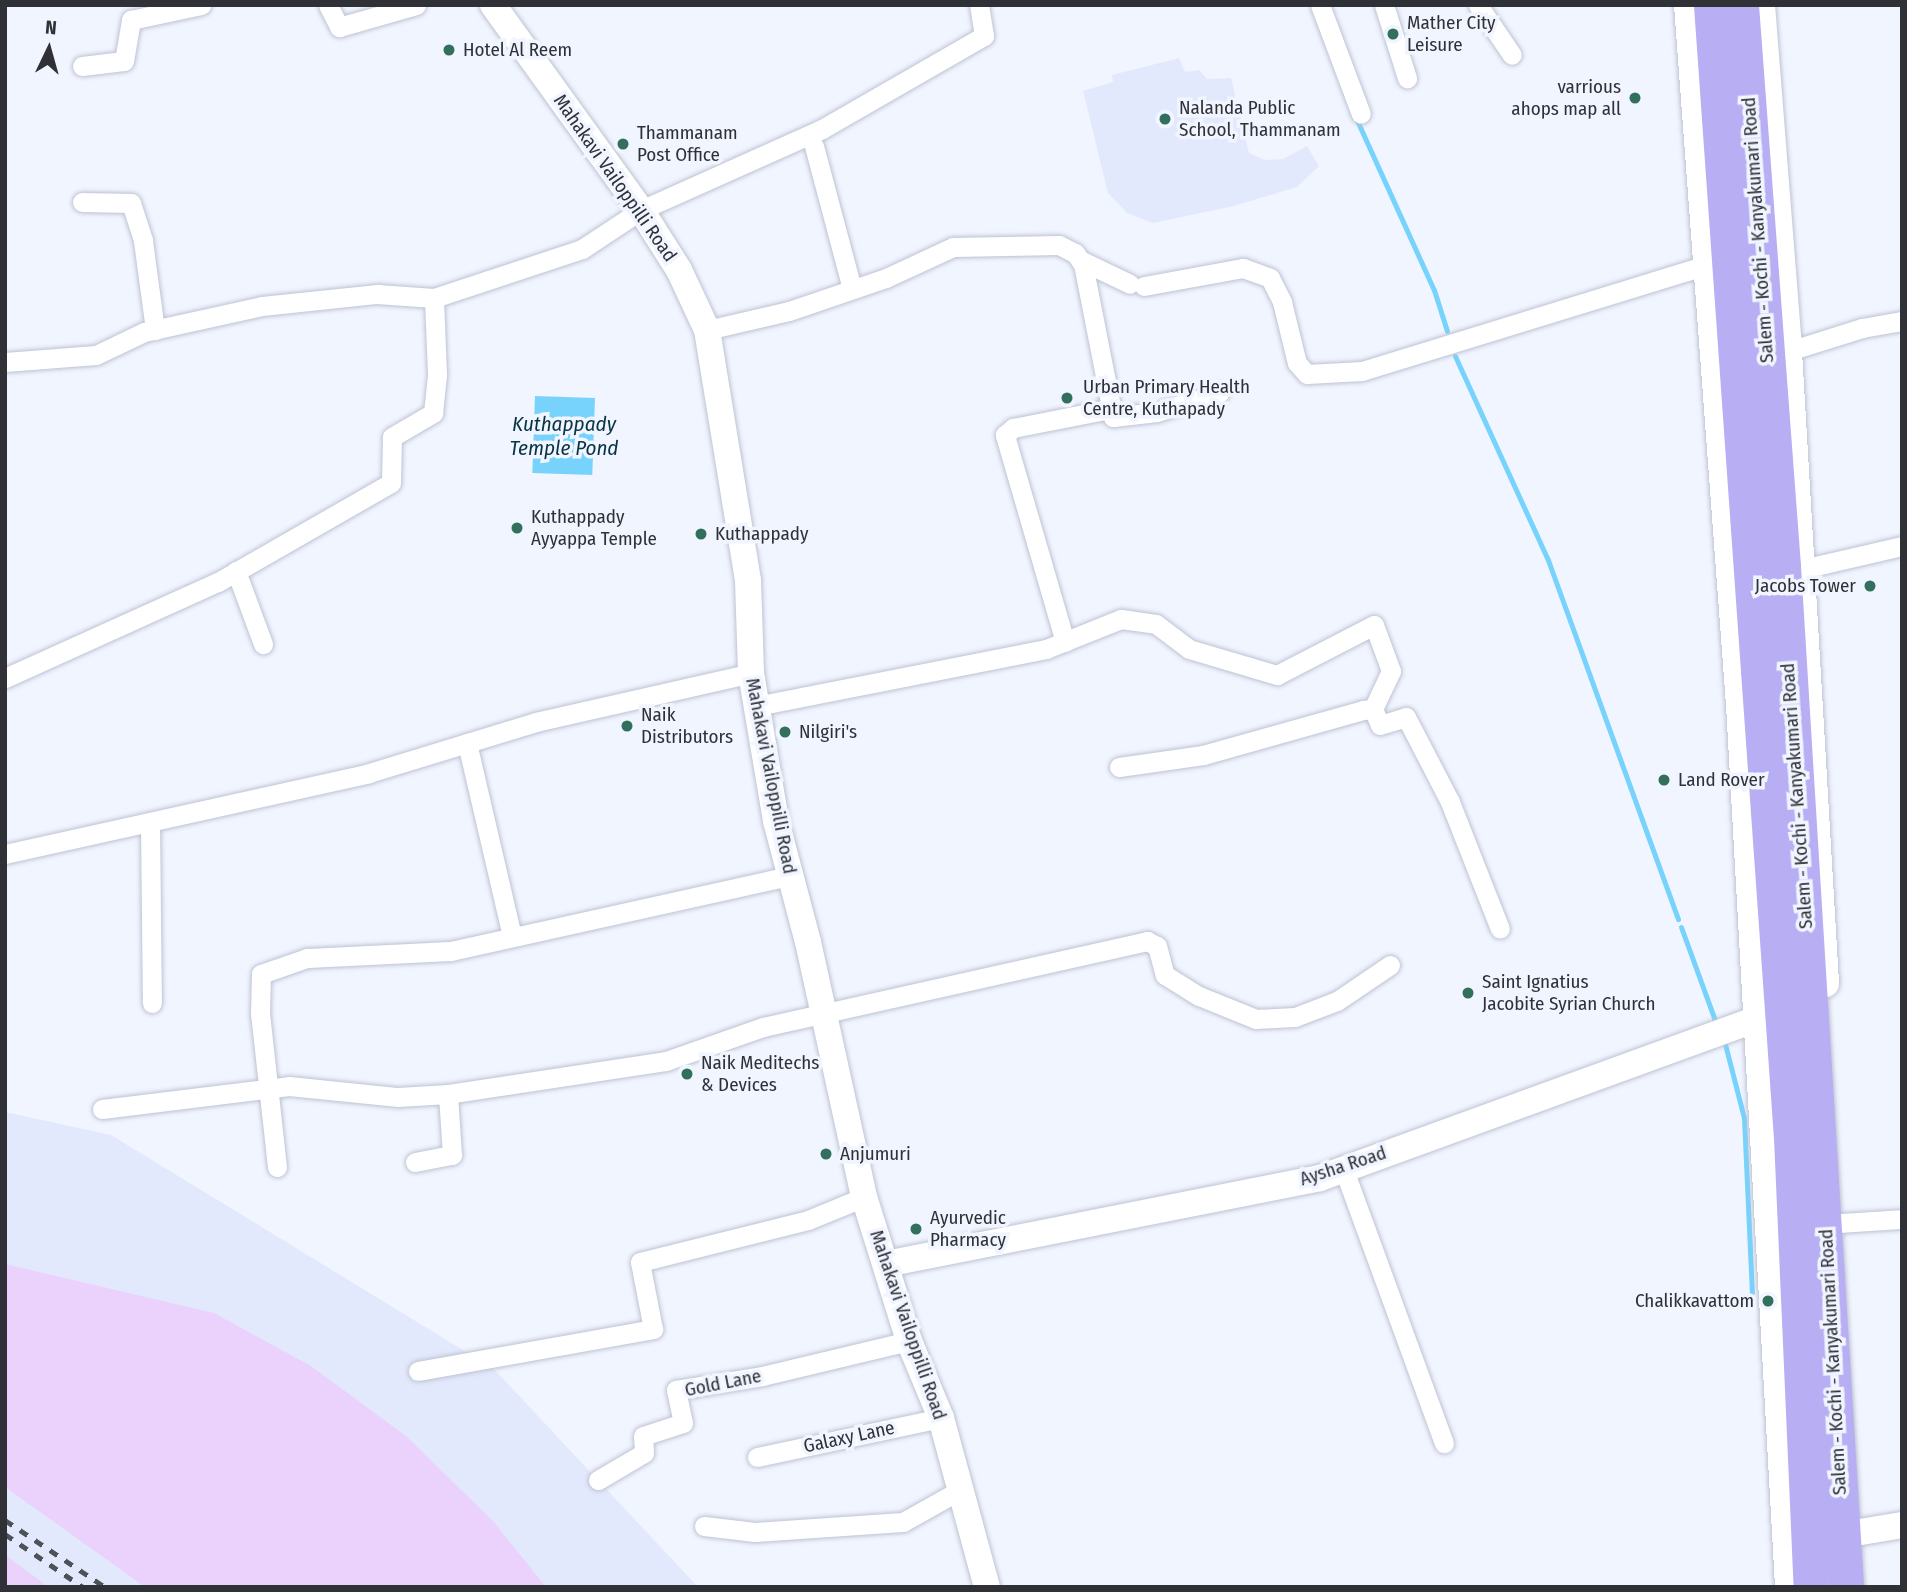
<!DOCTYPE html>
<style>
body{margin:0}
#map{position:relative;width:1907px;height:1592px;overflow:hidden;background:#f1f5ff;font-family:"Fira Sans Condensed",sans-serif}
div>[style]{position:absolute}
.built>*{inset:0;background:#e3e9fc}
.green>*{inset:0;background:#ebd2fd}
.water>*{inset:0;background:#77d2fc;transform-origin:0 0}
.stream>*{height:5px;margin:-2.5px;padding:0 2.5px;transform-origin:2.5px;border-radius:2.5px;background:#77d2fc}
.roads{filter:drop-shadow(0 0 2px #bdc3d3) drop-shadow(0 0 2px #bdc3d3)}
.street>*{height:19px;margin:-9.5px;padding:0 9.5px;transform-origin:9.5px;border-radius:9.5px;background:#fff}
.secondary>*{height:26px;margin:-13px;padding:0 13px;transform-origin:13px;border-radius:13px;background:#fff}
.highway>*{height:35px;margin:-17.5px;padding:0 17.5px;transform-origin:17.5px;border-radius:17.5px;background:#b8aef3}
.rail>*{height:5px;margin-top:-2.5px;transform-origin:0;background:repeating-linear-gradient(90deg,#4e5157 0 9px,transparent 0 18px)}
.dots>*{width:19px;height:19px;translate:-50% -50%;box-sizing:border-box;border:4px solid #f1f5ff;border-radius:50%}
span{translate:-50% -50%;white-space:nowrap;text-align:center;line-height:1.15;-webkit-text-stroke:7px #f1f5ff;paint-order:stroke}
.poi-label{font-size:19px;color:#2f3137}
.left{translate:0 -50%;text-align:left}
.right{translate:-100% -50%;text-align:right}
.street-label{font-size:19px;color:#2f3137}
.water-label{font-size:21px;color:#093445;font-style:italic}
.frame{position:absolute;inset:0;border:7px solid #2f3137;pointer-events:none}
.north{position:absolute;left:14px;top:14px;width:70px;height:70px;-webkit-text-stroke:5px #f1f5ff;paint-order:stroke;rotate:5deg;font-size:19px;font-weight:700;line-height:28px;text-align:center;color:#2f3137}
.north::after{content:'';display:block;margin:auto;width:24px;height:32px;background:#2f3137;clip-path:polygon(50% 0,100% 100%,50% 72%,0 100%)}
</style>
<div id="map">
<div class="built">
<div style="clip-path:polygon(1179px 58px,1185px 72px,1199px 70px,1207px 79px,1231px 78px,1249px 153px,1265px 160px,1283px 159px,1307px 146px,1319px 166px,1297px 187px,1234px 206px,1153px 223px,1127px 213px,1108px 193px,1083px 91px,1113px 82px,1112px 75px)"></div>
<div style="clip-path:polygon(5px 1112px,111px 1135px,494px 1369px,698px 1587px,5px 1587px)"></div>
</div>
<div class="green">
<div style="clip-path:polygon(5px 1264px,214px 1313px,311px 1366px,406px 1436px,493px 1521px,546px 1587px,145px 1587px,5px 1487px)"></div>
<div style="clip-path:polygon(5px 1555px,49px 1587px,5px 1587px)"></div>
</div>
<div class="water">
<div style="left:535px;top:396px;width:60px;height:77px;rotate:2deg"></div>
</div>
<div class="stream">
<div style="left:1355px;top:116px;width:191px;rotate:65.6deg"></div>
<div style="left:1434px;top:290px;width:43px;rotate:72.4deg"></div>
<div style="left:1455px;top:356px;width:224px;rotate:65.5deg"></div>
<div style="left:1548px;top:560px;width:382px;rotate:70.1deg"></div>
<div style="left:1681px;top:927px;width:102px;rotate:70deg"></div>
<div style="left:1725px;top:1044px;width:76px;rotate:75.6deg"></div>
<div style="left:1744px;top:1118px;width:175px;rotate:87.4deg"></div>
</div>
<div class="roads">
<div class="street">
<div style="left:328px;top:5px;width:25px;rotate:63deg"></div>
<div style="left:339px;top:27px;width:80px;rotate:-15.9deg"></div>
<div style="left:1320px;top:5px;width:116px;rotate:69.4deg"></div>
<div style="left:1384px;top:5px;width:77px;rotate:72.5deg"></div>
<div style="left:1478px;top:5px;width:60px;rotate:55.8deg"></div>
<div style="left:82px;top:66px;width:42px;rotate:-6.8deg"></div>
<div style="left:124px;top:61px;width:42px;rotate:-80.3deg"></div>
<div style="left:131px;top:20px;width:72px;rotate:-12.1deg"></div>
<div style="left:814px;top:146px;width:148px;rotate:75.1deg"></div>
<div style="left:82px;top:202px;width:49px;rotate:1.2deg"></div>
<div style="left:131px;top:203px;width:40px;rotate:72deg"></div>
<div style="left:143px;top:241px;width:90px;rotate:82.3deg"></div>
<div style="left:1080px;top:260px;width:55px;rotate:25.6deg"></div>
<div style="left:1144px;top:286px;width:101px;rotate:-10.3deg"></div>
<div style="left:1243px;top:268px;width:29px;rotate:20deg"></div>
<div style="left:1270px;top:278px;width:27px;rotate:63deg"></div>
<div style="left:1282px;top:302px;width:63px;rotate:76.2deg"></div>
<div style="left:1297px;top:363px;width:15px;rotate:48deg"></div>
<div style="left:1307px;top:374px;width:55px;rotate:-3.1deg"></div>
<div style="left:1362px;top:371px;width:360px;rotate:-17.1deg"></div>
<div style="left:707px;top:330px;width:84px;rotate:-13deg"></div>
<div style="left:789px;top:311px;width:102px;rotate:-18.8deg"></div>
<div style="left:886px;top:278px;width:74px;rotate:-24.8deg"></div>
<div style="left:953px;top:247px;width:106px;rotate:-1.1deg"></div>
<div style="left:1059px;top:245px;width:18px;rotate:27deg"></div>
<div style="left:1075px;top:253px;width:14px;rotate:54deg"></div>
<div style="left:1083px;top:264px;width:156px;rotate:78.9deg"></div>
<div style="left:1113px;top:417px;width:44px;rotate:-6.5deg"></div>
<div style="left:1157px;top:412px;width:65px;rotate:-17deg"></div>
<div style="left:1789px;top:351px;width:77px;rotate:-17.5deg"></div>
<div style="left:1862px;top:328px;width:41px;rotate:-9.9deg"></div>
<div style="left:5px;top:362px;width:91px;rotate:-4.4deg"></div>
<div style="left:96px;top:355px;width:53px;rotate:-25.6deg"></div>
<div style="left:144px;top:332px;width:121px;rotate:-12.4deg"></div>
<div style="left:262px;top:306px;width:116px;rotate:-6deg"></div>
<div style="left:377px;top:294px;width:57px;rotate:4deg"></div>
<div style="left:1802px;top:569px;width:103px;rotate:-13deg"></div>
<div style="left:236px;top:571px;width:78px;rotate:69.7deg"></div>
<div style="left:1065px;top:642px;width:216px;rotate:-106.2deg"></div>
<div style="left:1005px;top:435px;width:11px;rotate:-41deg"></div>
<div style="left:1013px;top:428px;width:99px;rotate:-11.1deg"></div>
<div style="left:5px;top:678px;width:234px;rotate:-24.3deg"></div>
<div style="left:218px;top:582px;width:199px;rotate:-29.8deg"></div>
<div style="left:391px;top:483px;width:46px;rotate:-88.8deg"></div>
<div style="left:392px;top:437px;width:48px;rotate:-30.3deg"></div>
<div style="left:433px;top:413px;width:39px;rotate:-84deg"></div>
<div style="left:437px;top:374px;width:76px;rotate:-92.3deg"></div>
<div style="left:434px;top:298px;width:156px;rotate:-18.3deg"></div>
<div style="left:582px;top:249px;width:71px;rotate:-33.5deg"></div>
<div style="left:641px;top:210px;width:198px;rotate:-24.1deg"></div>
<div style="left:822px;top:129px;width:187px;rotate:-29.9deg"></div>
<div style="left:984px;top:36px;width:31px;rotate:-99deg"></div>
<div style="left:756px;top:706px;width:296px;rotate:-11.1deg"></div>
<div style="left:1046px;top:649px;width:81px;rotate:-21.8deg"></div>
<div style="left:1121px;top:619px;width:35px;rotate:8deg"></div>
<div style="left:1156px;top:624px;width:41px;rotate:37.1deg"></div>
<div style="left:1189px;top:649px;width:92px;rotate:16.5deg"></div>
<div style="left:1277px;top:675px;width:109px;rotate:-27.3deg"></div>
<div style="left:1374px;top:625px;width:49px;rotate:69.7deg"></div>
<div style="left:1391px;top:671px;width:42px;rotate:115.3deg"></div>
<div style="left:467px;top:743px;width:199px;rotate:76.9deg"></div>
<div style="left:1119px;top:767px;width:85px;rotate:-8.1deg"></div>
<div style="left:1203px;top:755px;width:166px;rotate:-15.7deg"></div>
<div style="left:1363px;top:710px;width:10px;rotate:-6deg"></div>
<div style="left:1373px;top:709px;width:17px;rotate:66deg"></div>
<div style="left:1380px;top:725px;width:27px;rotate:-17deg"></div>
<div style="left:1406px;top:717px;width:96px;rotate:62.6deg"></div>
<div style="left:1450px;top:802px;width:136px;rotate:68.5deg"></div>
<div style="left:150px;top:822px;width:181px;rotate:89.4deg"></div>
<div style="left:5px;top:854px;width:373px;rotate:-12.5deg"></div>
<div style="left:369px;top:773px;width:175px;rotate:-17deg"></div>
<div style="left:536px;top:722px;width:221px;rotate:-12.8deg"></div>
<div style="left:102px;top:1109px;width:188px;rotate:-7deg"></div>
<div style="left:289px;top:1086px;width:110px;rotate:5.8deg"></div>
<div style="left:398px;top:1097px;width:50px;rotate:-3.4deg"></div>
<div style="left:415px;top:1162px;width:38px;rotate:-11deg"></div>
<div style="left:452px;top:1155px;width:61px;rotate:-93.8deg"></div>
<div style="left:448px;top:1094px;width:220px;rotate:-8.6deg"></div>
<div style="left:666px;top:1061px;width:103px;rotate:-19.3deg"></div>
<div style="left:763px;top:1027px;width:394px;rotate:-12.6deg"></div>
<div style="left:1147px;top:941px;width:11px;rotate:27deg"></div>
<div style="left:1157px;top:946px;width:30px;rotate:75deg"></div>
<div style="left:1165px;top:975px;width:40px;rotate:32deg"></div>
<div style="left:1199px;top:996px;width:61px;rotate:22deg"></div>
<div style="left:1256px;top:1019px;width:39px;rotate:-3deg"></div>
<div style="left:1295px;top:1017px;width:45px;rotate:-20.9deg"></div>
<div style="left:1337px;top:1001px;width:64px;rotate:-34.2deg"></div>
<div style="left:277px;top:1167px;width:154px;rotate:-96.3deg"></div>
<div style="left:260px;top:1014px;width:40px;rotate:-88.6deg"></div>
<div style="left:261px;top:974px;width:49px;rotate:-19.2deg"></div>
<div style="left:307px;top:958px;width:144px;rotate:-2.8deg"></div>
<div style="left:451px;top:951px;width:346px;rotate:-12.5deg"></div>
<div style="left:1344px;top:1170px;width:291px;rotate:69.9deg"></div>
<div style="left:1840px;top:1223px;width:62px;rotate:-3.7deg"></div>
<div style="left:418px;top:1371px;width:239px;rotate:-10.1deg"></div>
<div style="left:653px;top:1329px;width:68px;rotate:-101deg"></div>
<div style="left:640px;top:1262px;width:173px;rotate:-14deg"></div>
<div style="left:808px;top:1220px;width:61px;rotate:-22.3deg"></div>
<div style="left:757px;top:1457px;width:188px;rotate:-12deg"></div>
<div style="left:598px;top:1480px;width:53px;rotate:-30.4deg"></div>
<div style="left:644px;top:1453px;width:17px;rotate:-93deg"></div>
<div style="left:643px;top:1436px;width:42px;rotate:-18deg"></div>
<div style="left:683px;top:1423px;width:34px;rotate:-102deg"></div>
<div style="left:676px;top:1390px;width:87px;rotate:-9.2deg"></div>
<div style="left:762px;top:1376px;width:151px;rotate:-13.4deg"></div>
<div style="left:704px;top:1526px;width:51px;rotate:6.7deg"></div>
<div style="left:755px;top:1532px;width:148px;rotate:-3.9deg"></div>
<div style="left:903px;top:1522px;width:68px;rotate:-29.2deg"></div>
</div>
<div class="secondary">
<div style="left:493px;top:5px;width:253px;rotate:54.2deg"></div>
<div style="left:641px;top:210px;width:71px;rotate:57.7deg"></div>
<div style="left:679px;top:270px;width:66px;rotate:65deg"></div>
<div style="left:707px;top:330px;width:254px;rotate:80.7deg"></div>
<div style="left:748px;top:581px;width:92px;rotate:88.1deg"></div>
<div style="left:751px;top:673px;width:150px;rotate:80.4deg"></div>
<div style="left:776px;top:821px;width:125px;rotate:75.2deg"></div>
<div style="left:808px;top:942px;width:261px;rotate:77.6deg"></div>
<div style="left:864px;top:1197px;width:151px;rotate:72.6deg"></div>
<div style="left:909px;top:1341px;width:83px;rotate:67.4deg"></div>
<div style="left:941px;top:1418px;width:175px;rotate:74.8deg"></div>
<div style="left:1687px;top:5px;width:701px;rotate:85.75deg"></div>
<div style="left:1739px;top:704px;width:884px;rotate:86.82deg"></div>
<div style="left:1762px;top:5px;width:347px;rotate:85.5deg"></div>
<div style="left:1789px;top:351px;width:634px;rotate:86.65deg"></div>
<div style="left:886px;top:1264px;width:442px;rotate:-11.2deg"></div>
<div style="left:1320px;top:1178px;width:480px;rotate:-20deg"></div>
<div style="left:1843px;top:1535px;width:60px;rotate:-9.6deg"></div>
</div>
<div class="highway">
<div style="left:1711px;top:5px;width:1135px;rotate:85.96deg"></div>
<div style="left:1791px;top:1137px;width:450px;rotate:87.5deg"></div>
<div style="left:1741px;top:5px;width:563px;rotate:85.72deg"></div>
<div style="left:1783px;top:566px;width:1023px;rotate:86.47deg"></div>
</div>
</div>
<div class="rail">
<div style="left:5px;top:1520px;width:120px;rotate:33.8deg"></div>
<div style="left:5px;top:1534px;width:94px;rotate:34.2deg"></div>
</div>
<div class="dots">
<div style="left:1393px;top:34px;background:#32705d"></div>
<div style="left:449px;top:50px;background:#32705d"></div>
<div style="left:1635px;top:98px;background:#32705d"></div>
<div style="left:1165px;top:119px;background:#32705d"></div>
<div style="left:623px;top:144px;background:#32705d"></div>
<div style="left:1067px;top:398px;background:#32705d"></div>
<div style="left:517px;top:528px;background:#32705d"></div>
<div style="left:701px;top:534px;background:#32705d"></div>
<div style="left:1870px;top:586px;background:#32705d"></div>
<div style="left:627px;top:726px;background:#32705d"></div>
<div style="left:785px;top:732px;background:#32705d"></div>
<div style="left:1664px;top:780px;background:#32705d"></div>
<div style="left:1468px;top:993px;background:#32705d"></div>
<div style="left:687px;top:1074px;background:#32705d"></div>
<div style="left:826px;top:1154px;background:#32705d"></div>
<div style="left:916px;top:1229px;background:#32705d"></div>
<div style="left:1768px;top:1301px;background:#32705d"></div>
</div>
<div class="poi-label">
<span class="left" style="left:1407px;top:34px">Mather City<br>Leisure</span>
<span class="left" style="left:463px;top:50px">Hotel Al Reem</span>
<span class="right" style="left:1621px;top:98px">varrious<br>ahops map all</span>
<span class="left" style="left:1179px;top:119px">Nalanda Public<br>School, Thammanam</span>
<span class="left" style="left:637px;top:144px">Thammanam<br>Post Office</span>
<span class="left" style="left:1083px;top:398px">Urban Primary Health<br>Centre, Kuthapady</span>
<span class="left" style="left:531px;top:528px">Kuthappady<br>Ayyappa Temple</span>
<span class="left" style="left:715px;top:534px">Kuthappady</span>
<span class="right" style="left:1856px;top:586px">Jacobs Tower</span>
<span class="left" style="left:641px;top:726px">Naik<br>Distributors</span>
<span class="left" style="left:799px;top:732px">Nilgiri's</span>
<span class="left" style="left:1678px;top:780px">Land Rover</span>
<span class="left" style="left:1482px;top:993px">Saint Ignatius<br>Jacobite Syrian Church</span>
<span class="left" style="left:701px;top:1074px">Naik Meditechs<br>&amp; Devices</span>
<span class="left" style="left:840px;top:1154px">Anjumuri</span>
<span class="left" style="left:930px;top:1229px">Ayurvedic<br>Pharmacy</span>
<span class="right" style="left:1754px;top:1301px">Chalikkavattom</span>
</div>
<div class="street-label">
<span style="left:615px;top:178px;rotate:55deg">Mahakavi Vailoppilli Road</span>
<span style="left:1758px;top:230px;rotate:-94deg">Salem - Kochi - Kanyakumari Road</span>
<span style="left:771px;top:776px;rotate:79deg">Mahakavi Vailoppilli Road</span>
<span style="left:1797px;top:796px;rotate:-94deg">Salem - Kochi - Kanyakumari Road</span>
<span style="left:1343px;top:1166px;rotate:-18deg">Aysha Road</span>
<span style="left:908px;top:1325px;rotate:71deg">Mahakavi Vailoppilli Road</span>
<span style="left:1833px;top:1362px;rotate:-93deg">Salem - Kochi - Kanyakumari Road</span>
<span style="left:723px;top:1383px;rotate:-11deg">Gold Lane</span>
<span style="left:849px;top:1437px;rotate:-12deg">Galaxy Lane</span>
</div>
<div class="water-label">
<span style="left:564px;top:436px">Kuthappady<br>Temple Pond</span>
</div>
<div class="frame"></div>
<div class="north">N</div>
</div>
